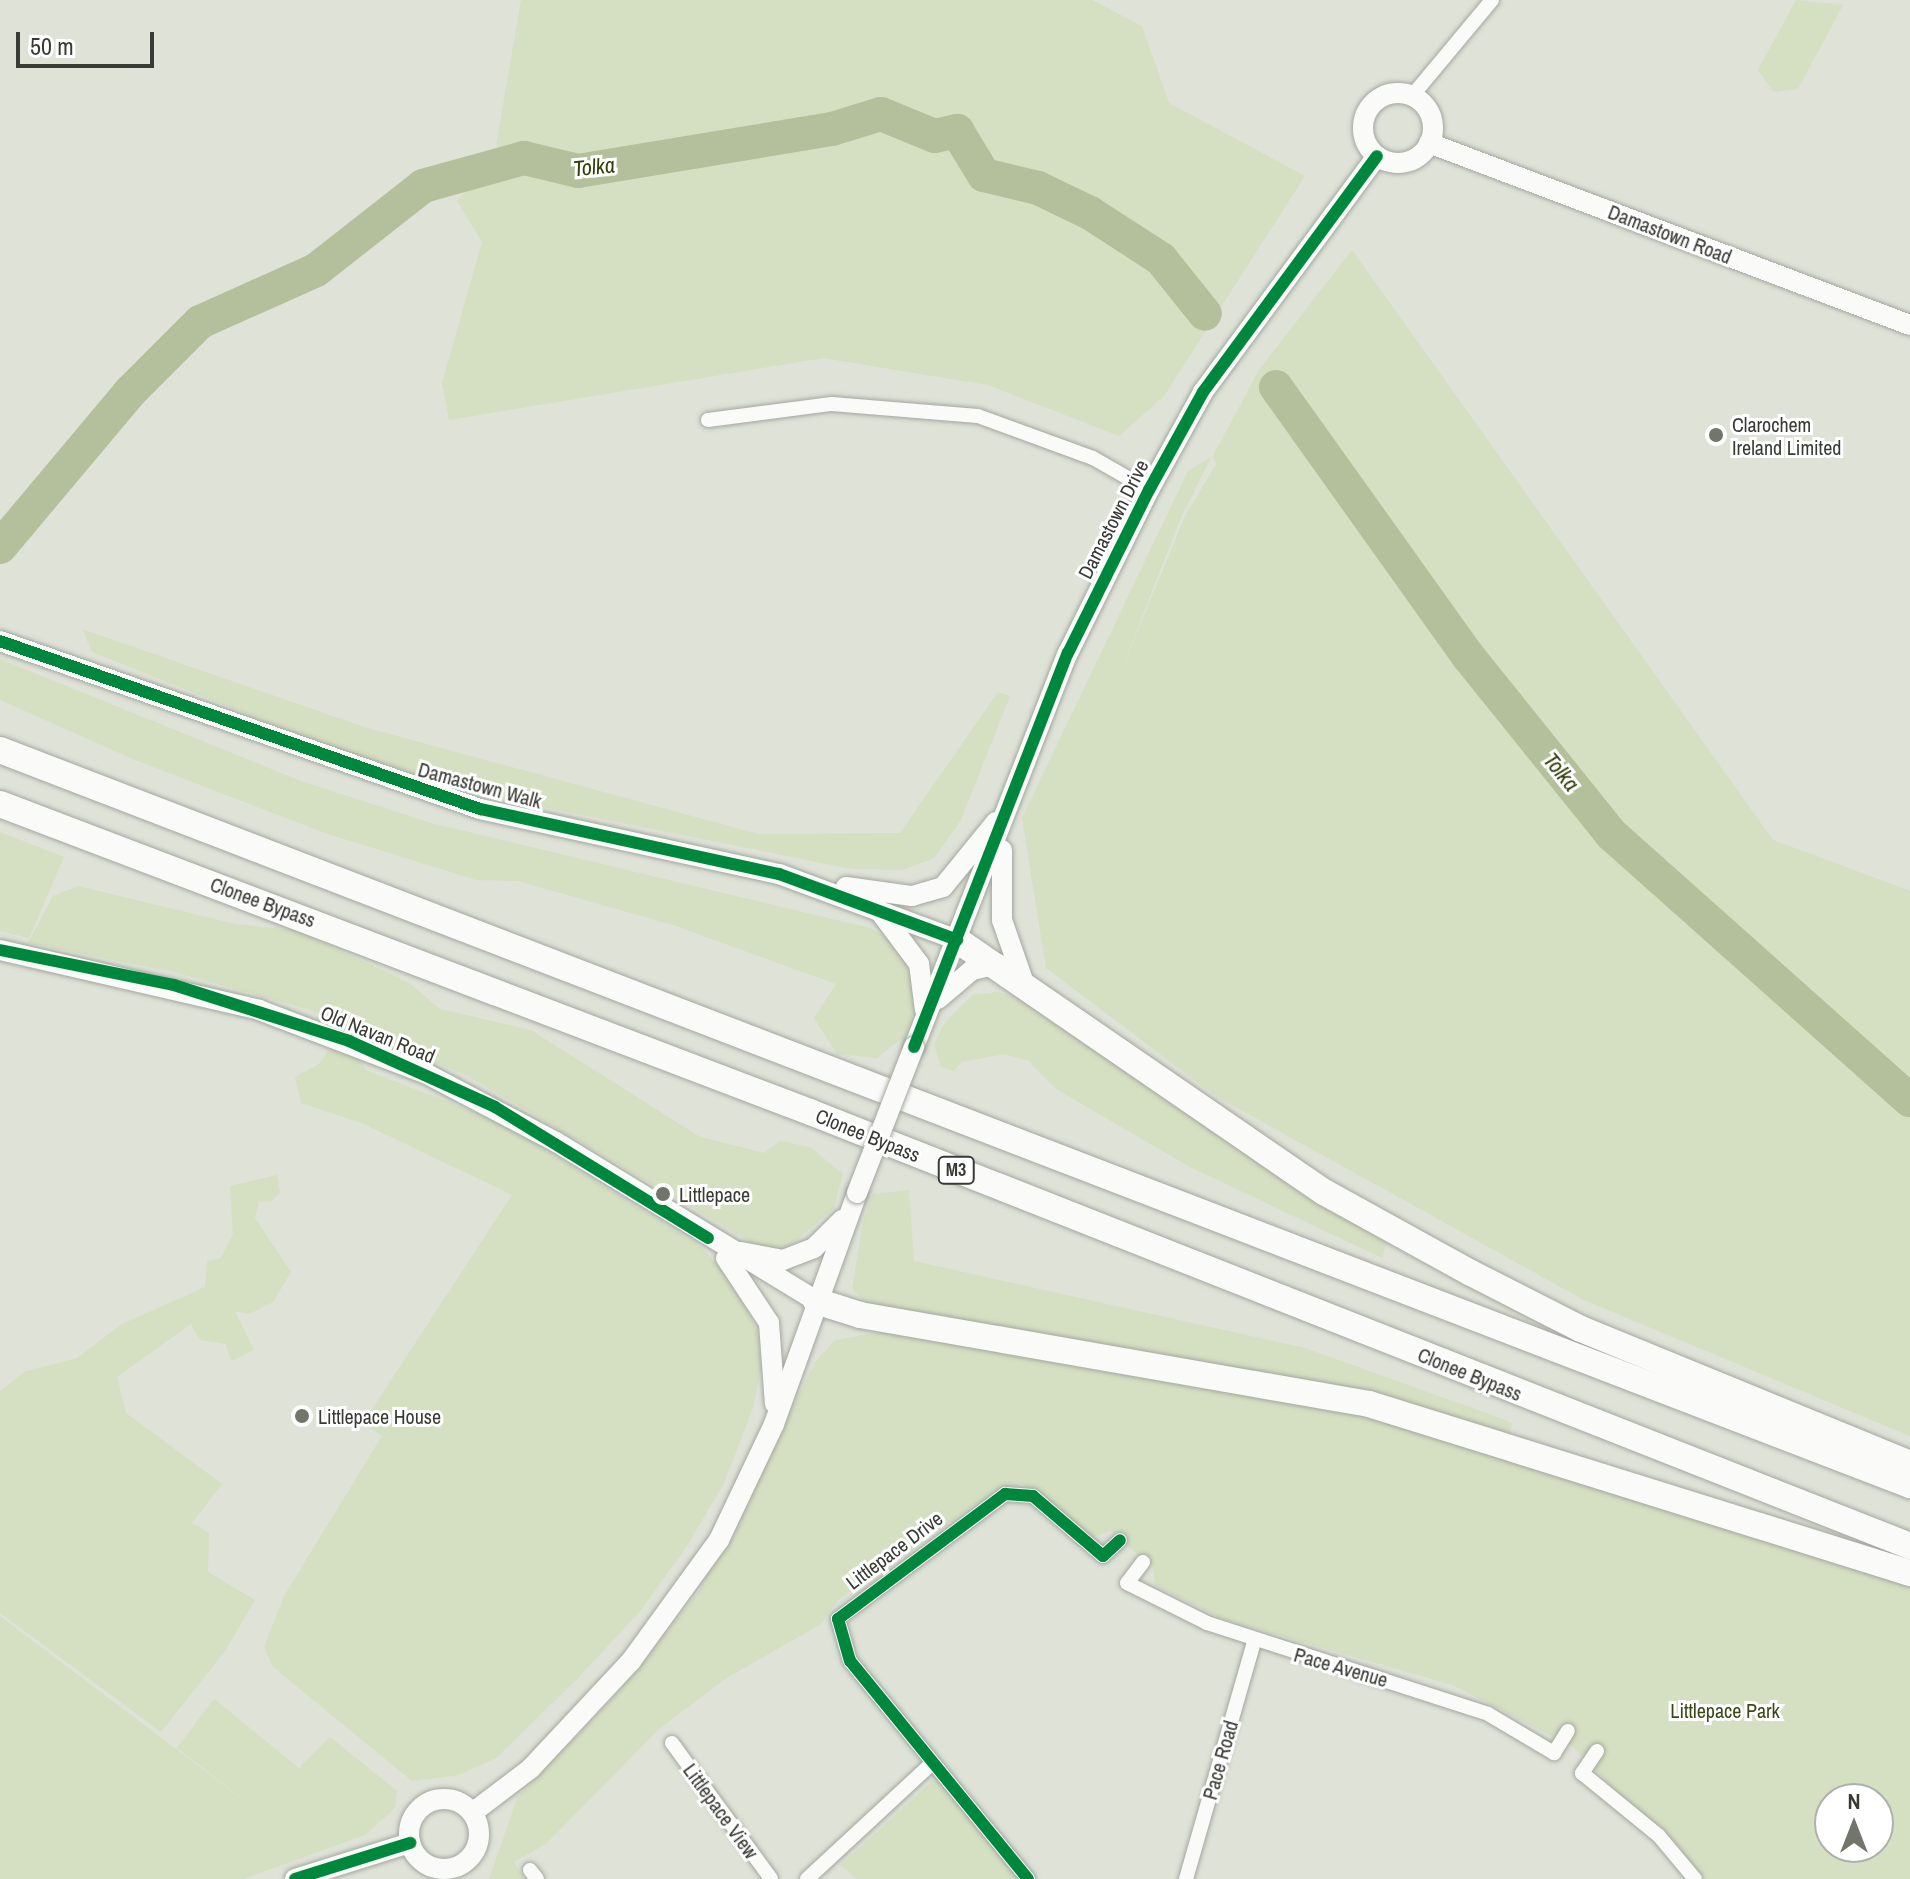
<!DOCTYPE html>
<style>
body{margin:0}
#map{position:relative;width:1910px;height:1879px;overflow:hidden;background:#dee2d7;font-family:"Archivo Narrow",sans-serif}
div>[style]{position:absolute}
.green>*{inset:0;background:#d5dfc2}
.river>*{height:34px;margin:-17px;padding:0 17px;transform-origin:17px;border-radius:17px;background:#b4c09c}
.roads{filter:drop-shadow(0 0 2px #a4a79f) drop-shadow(0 0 2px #a4a79f)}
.street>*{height:14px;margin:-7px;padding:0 7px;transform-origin:7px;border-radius:7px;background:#fafbf9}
.secondary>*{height:20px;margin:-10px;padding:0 10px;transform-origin:10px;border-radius:10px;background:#fafbf9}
.secondary>.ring{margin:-10px;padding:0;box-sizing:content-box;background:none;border:20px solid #fafbf9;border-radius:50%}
.highway>*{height:26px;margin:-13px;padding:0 13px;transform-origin:13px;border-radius:13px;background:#fafbf9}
.bridges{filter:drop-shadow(0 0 2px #a4a79f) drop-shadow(0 0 2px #a4a79f)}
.secondary-bridge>*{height:20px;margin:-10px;padding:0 10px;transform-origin:10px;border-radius:10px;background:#fafbf9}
.cycleway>*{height:12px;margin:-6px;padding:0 6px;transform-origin:6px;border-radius:6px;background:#00873e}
.dots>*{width:22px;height:22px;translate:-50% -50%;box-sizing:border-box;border:4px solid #fff;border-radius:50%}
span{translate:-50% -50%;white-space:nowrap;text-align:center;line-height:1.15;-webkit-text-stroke:6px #fff;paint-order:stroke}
.shield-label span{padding:2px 6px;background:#fff;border:2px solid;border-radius:6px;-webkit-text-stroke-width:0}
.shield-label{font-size:18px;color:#383a33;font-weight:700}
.street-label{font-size:20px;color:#383a33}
.poi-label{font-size:20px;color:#383a33}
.left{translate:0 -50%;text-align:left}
.park-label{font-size:20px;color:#394814}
.water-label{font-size:22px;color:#2e3c05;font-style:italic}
.north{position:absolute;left:1814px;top:1783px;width:80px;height:80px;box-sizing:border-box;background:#fff;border:2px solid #afb0ad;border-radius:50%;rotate:0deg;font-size:22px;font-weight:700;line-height:32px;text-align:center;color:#383a33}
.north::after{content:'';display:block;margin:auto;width:28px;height:36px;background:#72756c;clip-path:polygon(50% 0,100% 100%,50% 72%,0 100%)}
.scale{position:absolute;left:16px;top:32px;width:138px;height:36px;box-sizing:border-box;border:4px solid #383a33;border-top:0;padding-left:10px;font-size:24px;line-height:28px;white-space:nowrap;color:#383a33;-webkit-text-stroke:6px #fff;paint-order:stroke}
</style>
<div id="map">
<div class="green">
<div style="clip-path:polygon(521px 0,1092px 0,1142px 26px,1169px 103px,1305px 176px,1164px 396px,1119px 436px,988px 385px,823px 358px,449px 420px,442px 383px,482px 242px,457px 201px,468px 187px,507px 171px,541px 174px,549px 157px,496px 146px)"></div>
<div style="clip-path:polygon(1796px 0,1843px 5px,1798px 89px,1774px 92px,1758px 70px)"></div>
<div style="clip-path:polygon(evenodd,1352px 250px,1773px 840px,1910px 891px,1910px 1092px,1888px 1079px,1749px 939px,1708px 915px,1607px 808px,1584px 824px,1910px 1109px,1910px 1436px,1584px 1300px,1214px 1095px,1046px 968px,1022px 818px,1188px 471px,1213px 456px,1259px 370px,1352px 250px,1212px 456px,1217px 463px,1185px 516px,1115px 686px,1182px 515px,1212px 456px)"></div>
<div style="clip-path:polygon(82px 629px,364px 727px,758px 834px,900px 833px,998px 692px,1010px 696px,961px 820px,934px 858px,903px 870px,852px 869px,488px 796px,325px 745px,92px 652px)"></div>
<div style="clip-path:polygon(0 659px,301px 781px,431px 823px,870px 928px,897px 944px,913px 982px,914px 1010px,905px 1036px,877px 1058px,837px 1054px,814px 1018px,836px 984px,673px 925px,518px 881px,476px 880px,325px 833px,135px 760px,0 700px)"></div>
<div style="clip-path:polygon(0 832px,64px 857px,29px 938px,0 931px)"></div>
<div style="clip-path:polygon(78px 886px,235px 924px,298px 931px,408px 982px,440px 1009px,531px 1030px,700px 1137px,764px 1153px,780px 1141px,810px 1147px,843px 1174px,834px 1208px,786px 1249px,764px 1250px,468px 1076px,307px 1009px,174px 972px,28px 943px,53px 896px)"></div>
<div style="clip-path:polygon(998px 992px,1036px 1004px,1375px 1228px,1386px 1245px,1382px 1258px,1190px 1167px,1056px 1089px,1029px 1061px,1004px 1054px,962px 1062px,954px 1071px,941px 1067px,934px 1044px,944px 1024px,972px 995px)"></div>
<div style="clip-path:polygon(331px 1046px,356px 1054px,366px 1070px,502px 1123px,700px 1246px,729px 1277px,758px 1331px,761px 1367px,753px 1408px,724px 1483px,687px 1546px,641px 1610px,579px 1677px,496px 1758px,459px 1775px,412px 1781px,273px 1667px,264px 1647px,284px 1596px,382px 1436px,363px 1423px,512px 1195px,362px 1123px,301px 1103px,295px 1077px,319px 1064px)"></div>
<div style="clip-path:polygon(277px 1175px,280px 1192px,271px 1202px,259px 1201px,255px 1218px,291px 1272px,273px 1302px,249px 1314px,235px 1311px,254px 1350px,231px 1361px,226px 1344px,200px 1340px,191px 1324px,117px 1377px,126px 1413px,222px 1484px,192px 1523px,209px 1533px,208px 1572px,255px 1600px,225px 1651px,161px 1732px,0 1613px,0 1391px,24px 1372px,77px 1358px,122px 1324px,205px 1287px,207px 1261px,221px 1258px,233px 1234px,230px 1186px)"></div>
<div style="clip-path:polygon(909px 1190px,914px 1261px,1305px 1348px,1500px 1418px,1512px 1423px,1509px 1438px,1299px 1381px,868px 1304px,852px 1289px,863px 1221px,873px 1194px)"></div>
<div style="clip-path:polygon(evenodd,894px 1330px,1374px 1417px,1910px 1584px,1910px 1879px,1703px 1879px,1573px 1747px,1452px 1685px,1223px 1619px,1155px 1586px,1153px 1567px,1111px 1531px,1089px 1538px,1022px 1484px,976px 1504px,838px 1600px,821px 1624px,725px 1679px,659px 1729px,546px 1844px,514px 1862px,525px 1879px,489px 1879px,518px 1796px,614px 1697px,699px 1591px,815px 1362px,835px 1340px,894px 1330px,1830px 1799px,1878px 1799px,1878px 1847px,1830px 1847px,1830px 1799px)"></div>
<div style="clip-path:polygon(0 1616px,270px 1820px,177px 1748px,214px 1699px,299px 1768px,330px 1737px,397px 1791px,395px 1808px,365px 1835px,244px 1879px,0 1879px)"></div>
<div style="clip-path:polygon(939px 1775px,1022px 1879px,856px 1879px,841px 1865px)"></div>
</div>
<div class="river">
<div style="left:1276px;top:387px;width:330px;rotate:54.5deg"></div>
<div style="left:1468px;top:656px;width:228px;rotate:51.2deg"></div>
<div style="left:1611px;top:834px;width:400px;rotate:41.7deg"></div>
<div style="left:0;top:547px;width:202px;rotate:-50deg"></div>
<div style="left:130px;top:392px;width:99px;rotate:-45deg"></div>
<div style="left:200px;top:322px;width:127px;rotate:-24.1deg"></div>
<div style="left:316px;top:270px;width:136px;rotate:-38.1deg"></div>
<div style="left:423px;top:186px;width:105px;rotate:-15.5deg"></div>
<div style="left:524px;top:158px;width:56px;rotate:13.5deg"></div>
<div style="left:578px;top:171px;width:257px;rotate:-9.4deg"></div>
<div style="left:832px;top:129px;width:51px;rotate:-17deg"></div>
<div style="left:881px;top:114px;width:58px;rotate:22.2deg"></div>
<div style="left:935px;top:136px;width:23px;rotate:-13deg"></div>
<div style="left:957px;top:131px;width:52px;rotate:58.5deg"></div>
<div style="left:984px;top:175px;width:56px;rotate:13.5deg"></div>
<div style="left:1038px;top:188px;width:58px;rotate:25.7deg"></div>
<div style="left:1090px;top:213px;width:85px;rotate:32.9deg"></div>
<div style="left:1161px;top:259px;width:70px;rotate:51.3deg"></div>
</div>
<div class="roads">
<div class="street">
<div style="left:1412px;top:96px;width:125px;rotate:-50.2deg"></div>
<div style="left:708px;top:420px;width:125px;rotate:-7.4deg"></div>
<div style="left:832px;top:404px;width:146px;rotate:4.7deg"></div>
<div style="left:978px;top:416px;width:122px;rotate:20.1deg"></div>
<div style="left:1093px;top:458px;width:64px;rotate:29.7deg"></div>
<div style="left:1143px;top:1562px;width:26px;rotate:127deg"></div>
<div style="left:1127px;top:1583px;width:89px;rotate:26.6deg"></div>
<div style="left:1207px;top:1623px;width:295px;rotate:17.9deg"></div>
<div style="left:1488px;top:1714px;width:77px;rotate:30.6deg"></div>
<div style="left:1554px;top:1753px;width:26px;rotate:-58deg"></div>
<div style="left:672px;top:1743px;width:168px;rotate:53.9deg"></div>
<div style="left:1597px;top:1751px;width:27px;rotate:124deg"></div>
<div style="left:1582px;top:1773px;width:99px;rotate:39.3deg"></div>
<div style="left:1659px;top:1836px;width:56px;rotate:50.1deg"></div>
<div style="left:530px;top:1870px;width:11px;rotate:52deg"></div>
<div style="left:807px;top:1879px;width:169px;rotate:-42.8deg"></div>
<div style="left:1028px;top:1879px;width:281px;rotate:-129.2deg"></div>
<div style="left:850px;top:1661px;width:44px;rotate:-105.9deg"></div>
<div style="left:838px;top:1619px;width:209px;rotate:-36.8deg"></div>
<div style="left:1005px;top:1494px;width:28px;rotate:4deg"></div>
<div style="left:1033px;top:1496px;width:92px;rotate:40.6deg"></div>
<div style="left:1103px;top:1556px;width:23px;rotate:-43deg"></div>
<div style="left:1186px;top:1879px;width:247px;rotate:-74deg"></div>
</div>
<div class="secondary">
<div class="ring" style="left:1363px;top:93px;width:50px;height:50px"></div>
<div style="left:1429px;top:143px;width:514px;rotate:20.73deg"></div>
<div style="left:0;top:641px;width:509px;rotate:19.29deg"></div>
<div style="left:480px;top:809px;width:306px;rotate:12.3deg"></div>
<div style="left:779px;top:874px;width:190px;rotate:20.3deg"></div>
<div style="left:1002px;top:850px;width:70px;rotate:90deg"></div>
<div style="left:1002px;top:920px;width:67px;rotate:70.8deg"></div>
<div style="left:846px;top:887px;width:67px;rotate:7.8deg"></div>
<div style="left:912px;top:896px;width:32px;rotate:-16deg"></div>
<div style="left:943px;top:887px;width:84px;rotate:-50.8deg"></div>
<div style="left:878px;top:909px;width:69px;rotate:53.3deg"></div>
<div style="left:919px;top:964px;width:46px;rotate:82.6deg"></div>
<div style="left:0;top:950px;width:266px;rotate:13deg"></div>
<div style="left:259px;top:1010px;width:180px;rotate:20.9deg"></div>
<div style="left:427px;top:1074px;width:146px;rotate:27.8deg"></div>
<div style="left:556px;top:1142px;width:305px;rotate:31.4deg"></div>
<div style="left:938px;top:999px;width:45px;rotate:-40.5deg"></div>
<div style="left:972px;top:970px;width:27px;rotate:-13deg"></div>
<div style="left:914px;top:1047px;width:423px;rotate:-68.7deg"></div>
<div style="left:1068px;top:653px;width:182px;rotate:-63.6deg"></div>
<div style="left:1149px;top:490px;width:112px;rotate:-61.1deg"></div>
<div style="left:1203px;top:392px;width:293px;rotate:-53.6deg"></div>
<div style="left:741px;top:1252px;width:43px;rotate:10.8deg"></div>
<div style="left:783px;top:1260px;width:33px;rotate:-21deg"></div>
<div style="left:814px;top:1248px;width:40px;rotate:-45deg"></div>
<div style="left:726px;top:1258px;width:78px;rotate:56.5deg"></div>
<div style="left:769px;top:1323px;width:81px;rotate:85.8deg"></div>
<div class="ring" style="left:409px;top:1799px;width:50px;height:50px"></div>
<div style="left:472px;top:1813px;width:73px;rotate:-37.2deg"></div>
<div style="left:530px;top:1769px;width:148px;rotate:-46.9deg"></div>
<div style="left:631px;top:1661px;width:150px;rotate:-54deg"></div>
<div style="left:719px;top:1540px;width:128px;rotate:-64.6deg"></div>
<div style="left:774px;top:1424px;width:245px;rotate:-70.2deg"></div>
<div style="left:295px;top:1879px;width:121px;rotate:-17.4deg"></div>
</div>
<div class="highway">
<div style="left:0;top:750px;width:2047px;rotate:21.05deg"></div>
<div style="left:0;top:804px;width:867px;rotate:20.82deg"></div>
<div style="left:810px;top:1112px;width:1183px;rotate:21.53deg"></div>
<div style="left:957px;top:940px;width:445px;rotate:34.5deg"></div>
<div style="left:1324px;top:1192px;width:168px;rotate:28.9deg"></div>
<div style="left:1471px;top:1273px;width:123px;rotate:27deg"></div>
<div style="left:1581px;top:1329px;width:356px;rotate:22.3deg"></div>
<div style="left:816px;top:1301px;width:46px;rotate:17.7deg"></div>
<div style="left:860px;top:1315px;width:517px;rotate:9.92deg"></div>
<div style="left:1369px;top:1404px;width:567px;rotate:17.35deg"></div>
</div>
</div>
<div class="bridges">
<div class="secondary-bridge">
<div style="left:857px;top:1193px;width:157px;rotate:-68.7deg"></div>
</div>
</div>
<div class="cycleway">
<div style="left:0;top:641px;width:509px;rotate:19.29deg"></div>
<div style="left:480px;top:809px;width:306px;rotate:12.3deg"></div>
<div style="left:779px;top:874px;width:190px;rotate:20.3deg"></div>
<div style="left:0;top:950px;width:177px;rotate:11.4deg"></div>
<div style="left:174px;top:985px;width:184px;rotate:17.7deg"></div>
<div style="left:349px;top:1041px;width:160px;rotate:24.3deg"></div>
<div style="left:495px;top:1107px;width:250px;rotate:31.6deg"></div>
<div style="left:914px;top:1047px;width:423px;rotate:-68.7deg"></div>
<div style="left:1068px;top:653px;width:182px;rotate:-63.6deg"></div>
<div style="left:1149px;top:490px;width:112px;rotate:-61.1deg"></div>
<div style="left:1203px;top:392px;width:293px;rotate:-53.6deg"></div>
<div style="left:295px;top:1879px;width:121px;rotate:-17.4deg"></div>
<div style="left:1028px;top:1879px;width:281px;rotate:-129.2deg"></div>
<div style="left:850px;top:1661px;width:44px;rotate:-105.9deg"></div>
<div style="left:838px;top:1619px;width:209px;rotate:-36.8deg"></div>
<div style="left:1005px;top:1494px;width:28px;rotate:4deg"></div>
<div style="left:1033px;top:1496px;width:92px;rotate:40.6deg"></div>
<div style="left:1103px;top:1556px;width:23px;rotate:-43deg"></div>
</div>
<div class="dots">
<div style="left:1716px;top:435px;background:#72756c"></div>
<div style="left:663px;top:1194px;background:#72756c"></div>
<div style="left:302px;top:1416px;background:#72756c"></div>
</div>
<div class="shield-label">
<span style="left:956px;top:1170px">M3</span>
</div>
<div class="street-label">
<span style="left:1670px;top:234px;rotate:21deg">Damastown Road</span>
<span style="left:1113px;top:519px;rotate:-63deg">Damastown Drive</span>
<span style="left:480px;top:785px;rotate:15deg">Damastown Walk</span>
<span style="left:263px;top:902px;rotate:20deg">Clonee Bypass</span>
<span style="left:378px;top:1034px;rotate:22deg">Old Navan Road</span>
<span style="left:868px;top:1135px;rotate:22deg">Clonee Bypass</span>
<span style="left:1470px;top:1374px;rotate:22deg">Clonee Bypass</span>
<span style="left:894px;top:1550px;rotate:-37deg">Littlepace Drive</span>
<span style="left:1341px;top:1667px;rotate:16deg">Pace Avenue</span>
<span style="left:1220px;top:1760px;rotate:-74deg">Pace Road</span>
<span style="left:721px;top:1811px;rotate:54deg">Littlepace View</span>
</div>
<div class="poi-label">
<span class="left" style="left:1732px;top:436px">Clarochem<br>Ireland Limited</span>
<span class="left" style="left:679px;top:1194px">Littlepace</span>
<span class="left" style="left:318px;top:1416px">Littlepace House</span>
</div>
<div class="park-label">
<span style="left:1725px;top:1710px">Littlepace Park</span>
</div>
<div class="water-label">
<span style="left:594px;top:167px;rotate:-6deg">Tolka</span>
<span style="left:1561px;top:772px;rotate:51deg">Tolka</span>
</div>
<div class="north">N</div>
<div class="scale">50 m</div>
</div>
